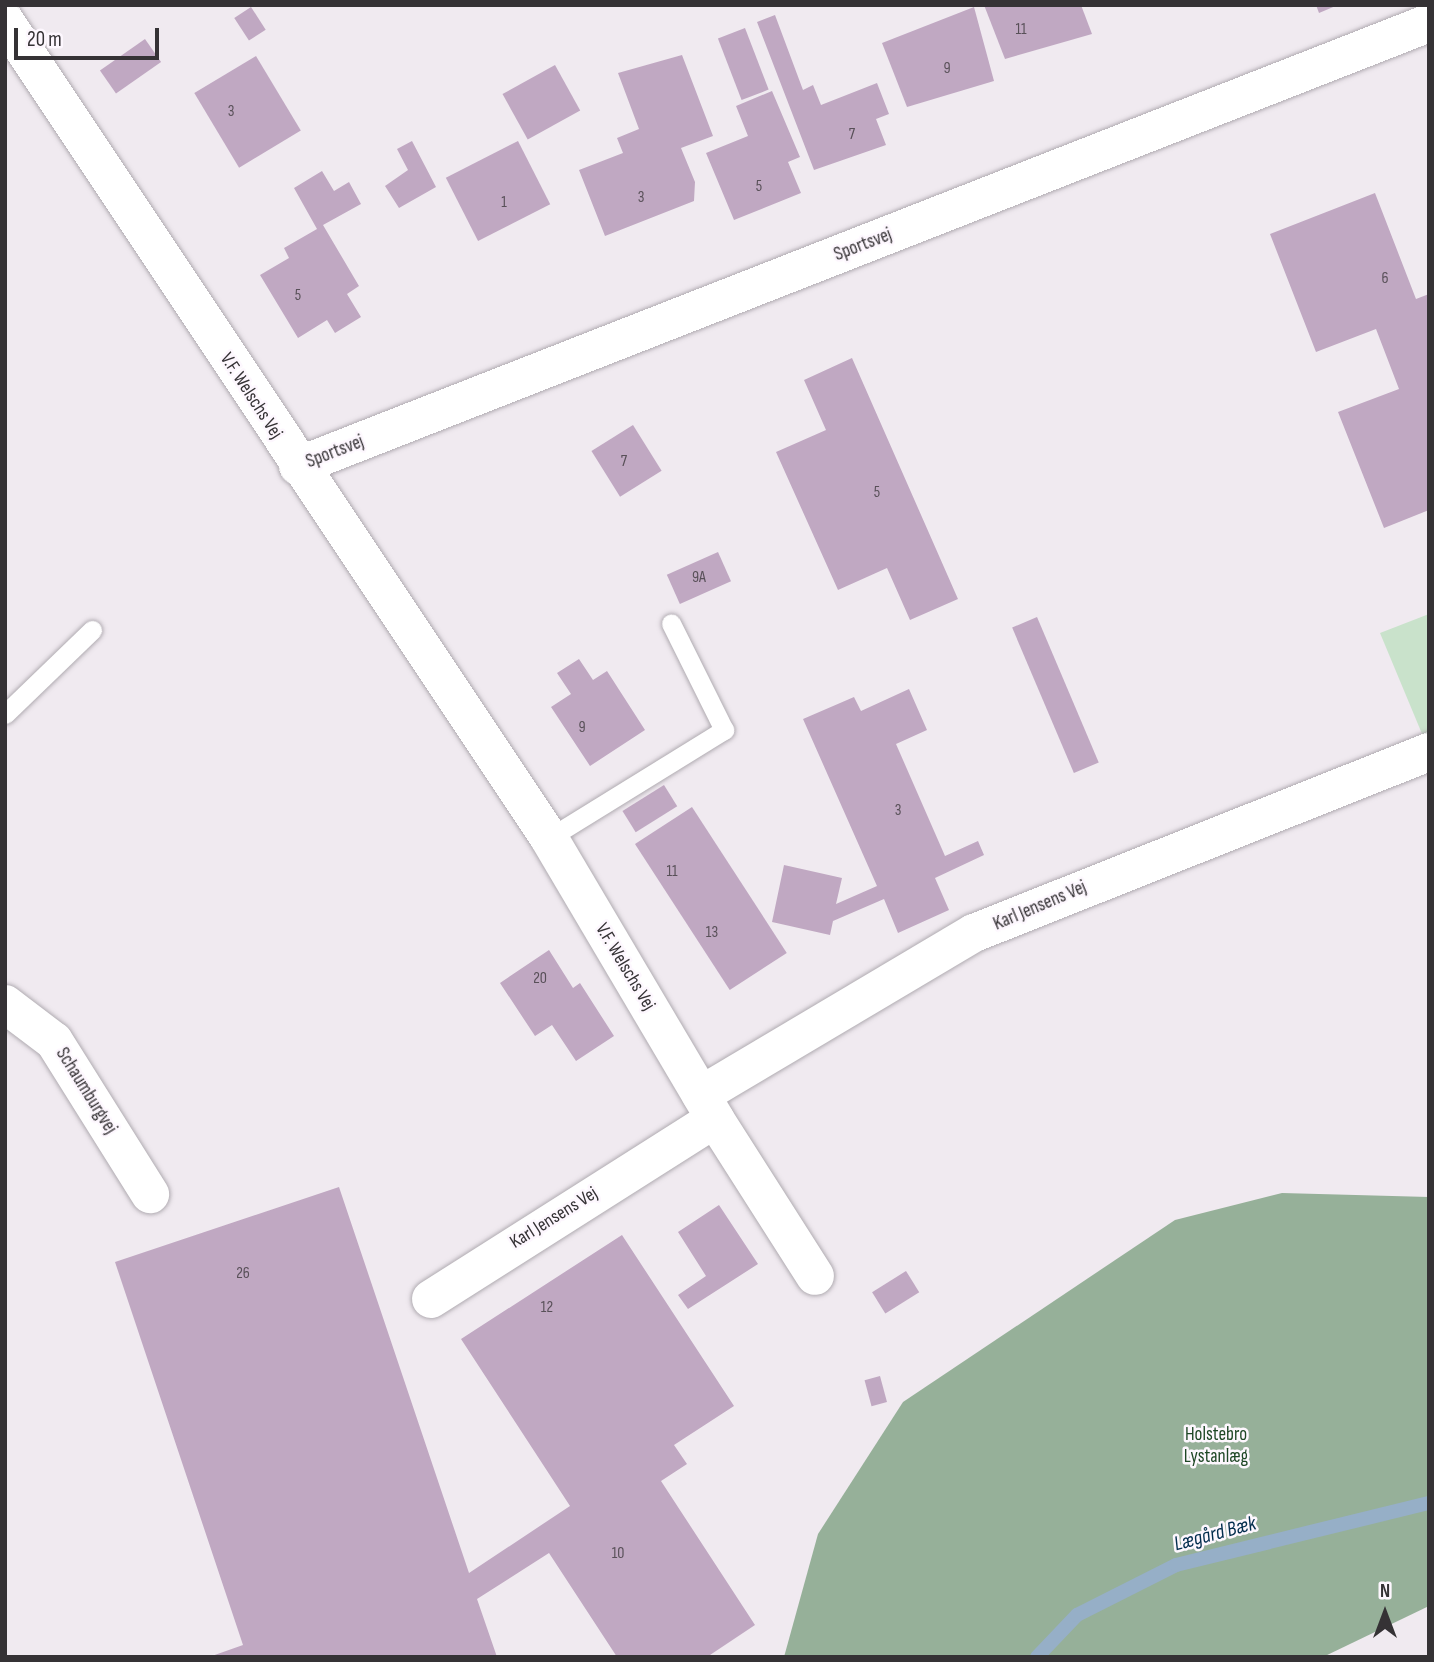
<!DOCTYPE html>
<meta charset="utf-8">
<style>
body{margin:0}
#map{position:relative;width:1434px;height:1662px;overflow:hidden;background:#f0eaf0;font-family:"Sofia Sans Condensed",sans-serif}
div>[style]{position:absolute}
.green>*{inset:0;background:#c9e2cb}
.forest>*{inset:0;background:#96b099}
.stream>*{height:14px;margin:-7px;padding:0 7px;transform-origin:7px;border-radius:7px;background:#96afc7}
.building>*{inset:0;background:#c0a8c2;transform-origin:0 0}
.roads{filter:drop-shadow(0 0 2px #b0abb1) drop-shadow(0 0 2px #b0abb1)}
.service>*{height:19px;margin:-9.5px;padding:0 9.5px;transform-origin:9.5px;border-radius:9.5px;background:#fff}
.minor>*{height:38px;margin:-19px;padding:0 19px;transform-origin:19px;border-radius:19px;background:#fff}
span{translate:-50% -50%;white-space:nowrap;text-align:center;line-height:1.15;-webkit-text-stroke:5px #fdf7fe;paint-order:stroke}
.number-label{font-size:16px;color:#585058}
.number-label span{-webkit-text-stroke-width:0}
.street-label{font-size:19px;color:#353235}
.park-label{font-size:19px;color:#1e4725}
.water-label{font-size:21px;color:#022d4d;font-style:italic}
.frame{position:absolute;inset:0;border:7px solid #353235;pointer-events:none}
.north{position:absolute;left:1350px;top:1578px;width:70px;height:70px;-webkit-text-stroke:5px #fdf7fe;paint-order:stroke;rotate:0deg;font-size:19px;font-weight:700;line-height:28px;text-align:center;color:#353235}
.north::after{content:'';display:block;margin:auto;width:24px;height:32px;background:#353235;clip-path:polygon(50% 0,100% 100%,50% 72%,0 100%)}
.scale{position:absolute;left:14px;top:28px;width:145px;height:32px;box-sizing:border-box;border:4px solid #353235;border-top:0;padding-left:9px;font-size:21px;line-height:24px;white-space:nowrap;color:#353235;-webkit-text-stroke:5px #fdf7fe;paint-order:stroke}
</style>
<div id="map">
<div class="green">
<div style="clip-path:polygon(1429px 614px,1429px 739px,1425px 741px,1380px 633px)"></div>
</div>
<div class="forest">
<div style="clip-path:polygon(1282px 1193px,1429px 1197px,1429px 1606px,1323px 1657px,784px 1657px,818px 1534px,903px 1402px,1175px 1220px)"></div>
</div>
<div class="stream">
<div style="left:1037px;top:1657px;width:58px;rotate:-46.4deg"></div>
<div style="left:1077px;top:1615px;width:111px;rotate:-26.8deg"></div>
<div style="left:1176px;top:1565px;width:260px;rotate:-13.8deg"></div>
</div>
<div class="building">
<div style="clip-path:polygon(984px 5px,1081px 5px,1092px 34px,1005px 59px)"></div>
<div style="clip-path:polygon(1316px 5px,1338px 5px,1319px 13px)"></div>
<div style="left:251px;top:7px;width:27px;height:20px;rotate:57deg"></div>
<div style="clip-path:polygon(974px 7px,994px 81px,907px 107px,882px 43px)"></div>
<div style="clip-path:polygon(775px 15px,803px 90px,813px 85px,821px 105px,877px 83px,889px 114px,876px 119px,886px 145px,814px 170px,757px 22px)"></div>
<div style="left:745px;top:28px;width:66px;height:29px;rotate:69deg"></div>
<div style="left:145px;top:39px;width:28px;height:55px;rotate:55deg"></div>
<div style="clip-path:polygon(682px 55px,713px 136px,681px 148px,695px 182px,694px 201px,605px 236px,579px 170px,623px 153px,617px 138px,639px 129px,618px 73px)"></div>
<div style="left:256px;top:56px;width:87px;height:72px;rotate:59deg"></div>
<div style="left:555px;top:65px;width:52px;height:60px;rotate:61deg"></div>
<div style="clip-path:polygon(772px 91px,800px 157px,788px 162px,801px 193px,734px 220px,706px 153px,748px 136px,736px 106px)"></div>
<div style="clip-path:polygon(412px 141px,436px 187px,399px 208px,385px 186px,408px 170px,397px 149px)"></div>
<div style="left:518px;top:141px;width:71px;height:81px;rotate:63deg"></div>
<div style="clip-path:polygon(322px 171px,334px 191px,349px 182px,361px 204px,323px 225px,359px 286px,347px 294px,361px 317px,335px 333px,327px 320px,298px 338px,260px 275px,289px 258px,284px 248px,317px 229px,294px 188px)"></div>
<div style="clip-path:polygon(1375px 193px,1416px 299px,1429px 294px,1429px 510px,1384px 528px,1338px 412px,1399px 389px,1376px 329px,1316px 352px,1270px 234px)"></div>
<div style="clip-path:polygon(852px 358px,958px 599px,910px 620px,887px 568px,838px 590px,776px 452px,826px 430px,804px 380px)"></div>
<div style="left:633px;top:425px;width:54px;height:49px;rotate:58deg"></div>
<div style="left:718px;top:552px;width:32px;height:56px;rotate:66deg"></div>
<div style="left:1037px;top:617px;width:158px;height:27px;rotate:67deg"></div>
<div style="clip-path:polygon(579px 659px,593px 680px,607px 671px,645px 730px,590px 766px,551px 707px,571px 694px,557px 673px)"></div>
<div style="clip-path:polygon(909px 689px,927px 730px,896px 744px,945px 856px,978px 841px,984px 855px,935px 878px,949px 910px,898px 933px,884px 899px,833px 921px,830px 935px,772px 922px,784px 865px,842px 878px,836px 904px,877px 886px,803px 719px,854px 697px,861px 711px)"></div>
<div style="left:664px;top:785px;width:25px;height:49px;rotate:58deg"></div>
<div style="left:692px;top:807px;width:174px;height:68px;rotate:57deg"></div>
<div style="clip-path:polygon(549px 950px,573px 988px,580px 983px,614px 1036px,576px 1061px,552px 1025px,535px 1036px,500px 983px)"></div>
<div style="clip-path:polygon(339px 1187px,469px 1573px,570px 1506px,461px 1339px,622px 1235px,734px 1406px,674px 1445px,687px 1464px,661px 1481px,755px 1625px,707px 1657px,617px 1657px,549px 1553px,477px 1599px,497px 1657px,209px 1657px,243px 1645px,115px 1262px)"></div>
<div style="clip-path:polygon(719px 1205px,758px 1264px,688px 1309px,678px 1295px,706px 1276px,678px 1232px)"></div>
<div style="left:906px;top:1271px;width:25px;height:40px;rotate:58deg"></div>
<div style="left:880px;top:1376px;width:27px;height:16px;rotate:75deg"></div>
</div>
<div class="roads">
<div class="service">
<div style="left:5px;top:714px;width:121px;rotate:-44deg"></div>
<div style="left:549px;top:838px;width:206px;rotate:-31.7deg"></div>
<div style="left:724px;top:730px;width:119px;rotate:-116.4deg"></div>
</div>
<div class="minor">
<div style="left:5px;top:21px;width:982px;rotate:56.34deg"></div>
<div style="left:549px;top:838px;width:326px;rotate:59.4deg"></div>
<div style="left:298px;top:466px;width:1215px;rotate:-21.39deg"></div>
<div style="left:5px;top:1004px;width:61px;rotate:37.1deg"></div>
<div style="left:54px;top:1041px;width:181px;rotate:57.9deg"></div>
<div style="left:701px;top:1095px;width:317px;rotate:-30.7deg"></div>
<div style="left:974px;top:933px;width:490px;rotate:-21.7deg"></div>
<div style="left:431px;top:1299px;width:336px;rotate:-32.4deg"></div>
<div style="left:715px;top:1119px;width:186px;rotate:57.5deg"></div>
</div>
</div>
<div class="number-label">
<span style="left:1021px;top:30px">11</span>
<span style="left:947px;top:69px">9</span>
<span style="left:231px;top:112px">3</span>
<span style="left:852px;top:135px">7</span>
<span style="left:759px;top:187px">5</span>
<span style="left:641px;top:198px">3</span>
<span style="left:504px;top:203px">1</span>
<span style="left:1385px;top:279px">6</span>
<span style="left:298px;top:296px">5</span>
<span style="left:624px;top:462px">7</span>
<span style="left:877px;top:493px">5</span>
<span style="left:699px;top:578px">9A</span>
<span style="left:582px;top:728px">9</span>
<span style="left:898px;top:811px">3</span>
<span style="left:672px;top:872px">11</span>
<span style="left:712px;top:933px">13</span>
<span style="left:540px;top:979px">20</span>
<span style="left:243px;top:1274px">26</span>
<span style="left:547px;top:1308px">12</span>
<span style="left:618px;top:1554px">10</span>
</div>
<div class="street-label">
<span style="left:863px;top:245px;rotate:-21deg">Sportsvej</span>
<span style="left:251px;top:396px;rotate:57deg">V.F. Welschs Vej</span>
<span style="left:335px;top:452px;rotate:-21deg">Sportsvej</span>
<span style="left:1040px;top:906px;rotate:-23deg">Karl Jensens Vej</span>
<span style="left:625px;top:967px;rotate:59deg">V.F. Welschs Vej</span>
<span style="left:86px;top:1091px;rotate:58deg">Schaumburgvej</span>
<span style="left:554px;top:1218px;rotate:-32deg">Karl Jensens Vej</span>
</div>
<div class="park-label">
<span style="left:1216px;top:1446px">Holstebro<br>Lystanlæg</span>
</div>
<div class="water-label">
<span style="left:1215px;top:1534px;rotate:-15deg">Lægård Bæk</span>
</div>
<div class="frame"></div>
<div class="north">N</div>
<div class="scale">20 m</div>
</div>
